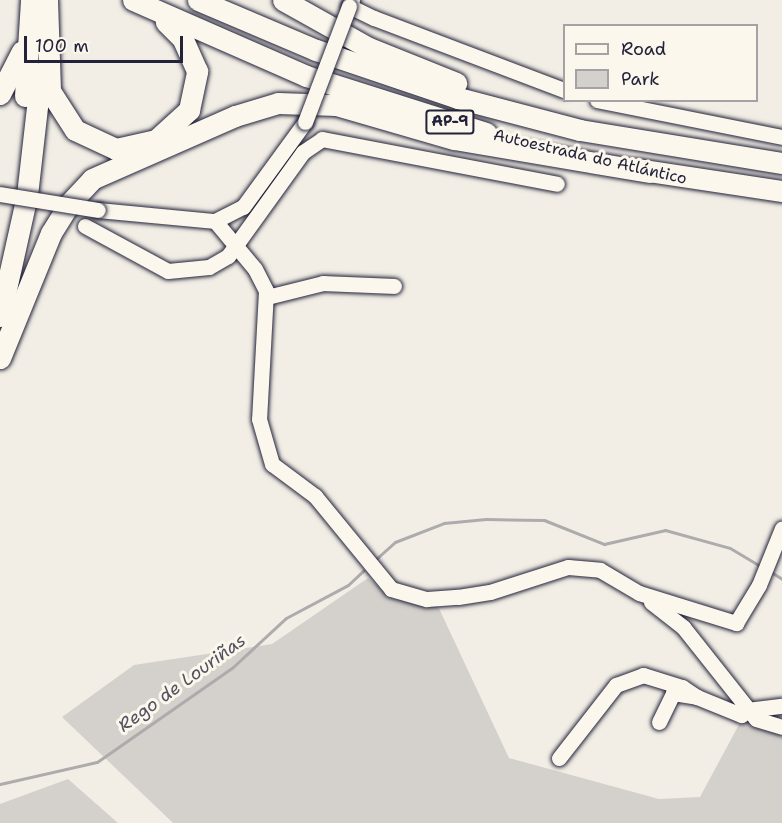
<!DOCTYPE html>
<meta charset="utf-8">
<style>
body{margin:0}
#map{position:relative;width:782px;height:823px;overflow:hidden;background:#f2eee5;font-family:"Shantell Sans",sans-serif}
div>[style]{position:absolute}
.green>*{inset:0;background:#d4d1cc}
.stream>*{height:3px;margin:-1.5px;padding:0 1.5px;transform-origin:1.5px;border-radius:1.5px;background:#aeabad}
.roads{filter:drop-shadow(0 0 2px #22223b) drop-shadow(0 0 2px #22223b)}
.minor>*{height:15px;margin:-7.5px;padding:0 7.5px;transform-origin:7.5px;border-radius:7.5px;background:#fbf7ec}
.highway>*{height:21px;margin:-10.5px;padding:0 10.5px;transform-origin:10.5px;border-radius:10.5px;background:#fbf7ec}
.bridges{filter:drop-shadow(0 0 2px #22223b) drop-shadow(0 0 2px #22223b)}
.minor-bridge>*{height:15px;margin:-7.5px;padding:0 7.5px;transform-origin:7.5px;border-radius:7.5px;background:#fbf7ec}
span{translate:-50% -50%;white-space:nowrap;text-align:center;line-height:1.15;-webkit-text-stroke:6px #fbf7ec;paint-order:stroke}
.shield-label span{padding:2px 4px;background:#fbf7ec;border:2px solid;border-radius:4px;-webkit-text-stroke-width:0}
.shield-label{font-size:15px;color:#22223b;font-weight:700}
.street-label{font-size:16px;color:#22223b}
.water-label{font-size:18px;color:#535263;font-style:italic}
.legend{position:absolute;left:563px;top:24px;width:195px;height:78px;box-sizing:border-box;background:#fbf7ec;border:2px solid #a4a2a5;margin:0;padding:8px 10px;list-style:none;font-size:18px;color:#22223b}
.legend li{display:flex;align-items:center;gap:12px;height:30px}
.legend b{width:30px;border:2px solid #a4a2a5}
.scale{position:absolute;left:24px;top:36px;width:159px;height:27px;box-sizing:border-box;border:3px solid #22223b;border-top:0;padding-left:8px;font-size:18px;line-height:21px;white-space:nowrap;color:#22223b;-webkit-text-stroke:4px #fbf7ec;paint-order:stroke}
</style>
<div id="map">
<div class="green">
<div style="clip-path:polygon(368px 578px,393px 599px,436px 602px,509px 758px,659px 799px,700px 797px,743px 717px,782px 731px,782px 823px,173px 823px,62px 717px,134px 665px,272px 644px)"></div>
<div style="clip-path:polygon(68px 779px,118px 823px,0 823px,0 804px)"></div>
</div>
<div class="stream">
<div style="left:376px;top:559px;width:25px;rotate:-42deg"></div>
<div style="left:395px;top:542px;width:53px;rotate:-21.2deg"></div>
<div style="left:444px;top:523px;width:42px;rotate:-5.4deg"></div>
<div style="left:486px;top:519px;width:58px;rotate:1deg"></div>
<div style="left:544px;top:520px;width:65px;rotate:21.8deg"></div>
<div style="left:604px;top:544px;width:63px;rotate:-12.9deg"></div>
<div style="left:665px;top:530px;width:67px;rotate:15.5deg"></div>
<div style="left:730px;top:548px;width:37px;rotate:31deg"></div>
<div style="left:771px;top:572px;width:13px;rotate:32deg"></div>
<div style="left:0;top:784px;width:99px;rotate:-12.8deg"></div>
<div style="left:97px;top:762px;width:166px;rotate:-34.9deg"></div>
<div style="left:233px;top:667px;width:72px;rotate:-42.8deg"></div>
<div style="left:286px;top:618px;width:70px;rotate:-28deg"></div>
<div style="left:348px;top:585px;width:21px;rotate:-43deg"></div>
</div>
<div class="roads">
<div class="minor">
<div style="left:352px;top:0;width:7px;rotate:117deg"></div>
<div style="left:349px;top:6px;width:28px;rotate:26deg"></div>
<div style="left:374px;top:18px;width:203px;rotate:20.8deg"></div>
<div style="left:597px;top:100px;width:189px;rotate:11.3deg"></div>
<div style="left:98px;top:210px;width:118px;rotate:5.4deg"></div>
<div style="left:215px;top:221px;width:31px;rotate:-27deg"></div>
<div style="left:243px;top:207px;width:105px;rotate:-53.9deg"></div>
<div style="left:215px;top:221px;width:62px;rotate:50.2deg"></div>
<div style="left:255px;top:269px;width:25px;rotate:63deg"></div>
<div style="left:266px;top:291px;width:128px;rotate:93.1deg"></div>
<div style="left:259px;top:419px;width:47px;rotate:73.9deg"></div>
<div style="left:272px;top:464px;width:54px;rotate:36.7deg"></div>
<div style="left:315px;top:496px;width:120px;rotate:50.7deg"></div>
<div style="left:391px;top:589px;width:37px;rotate:16deg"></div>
<div style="left:427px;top:599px;width:31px;rotate:-4deg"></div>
<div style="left:458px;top:597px;width:32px;rotate:-9deg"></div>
<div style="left:490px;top:592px;width:82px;rotate:-17.8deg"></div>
<div style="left:568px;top:567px;width:32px;rotate:5deg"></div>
<div style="left:600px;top:570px;width:45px;rotate:30.5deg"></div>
<div style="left:639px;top:593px;width:102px;rotate:17.2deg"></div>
<div style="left:736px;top:623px;width:44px;rotate:-58.8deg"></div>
<div style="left:759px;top:585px;width:61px;rotate:-68deg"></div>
<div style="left:85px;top:226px;width:94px;rotate:28.5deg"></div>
<div style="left:168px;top:271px;width:41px;rotate:-5.6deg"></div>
<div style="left:209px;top:267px;width:22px;rotate:-30deg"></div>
<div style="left:228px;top:256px;width:128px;rotate:-54.2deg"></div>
<div style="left:303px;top:152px;width:23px;rotate:-34deg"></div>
<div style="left:322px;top:139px;width:239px;rotate:10.8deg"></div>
<div style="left:267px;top:297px;width:58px;rotate:-14deg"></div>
<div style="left:323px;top:283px;width:71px;rotate:2.4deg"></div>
<div style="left:651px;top:602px;width:41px;rotate:38deg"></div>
<div style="left:683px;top:627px;width:117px;rotate:51.6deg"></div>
<div style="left:756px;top:719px;width:27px;rotate:17deg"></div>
<div style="left:659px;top:722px;width:32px;rotate:-64deg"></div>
<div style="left:673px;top:693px;width:24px;rotate:9deg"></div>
<div style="left:697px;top:697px;width:48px;rotate:22.2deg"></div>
<div style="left:741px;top:715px;width:8px;rotate:-40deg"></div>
<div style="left:747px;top:710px;width:35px;rotate:-7deg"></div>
<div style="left:559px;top:758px;width:93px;rotate:-52deg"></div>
<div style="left:616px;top:685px;width:29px;rotate:-20deg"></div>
<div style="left:643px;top:675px;width:41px;rotate:17.1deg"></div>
<div style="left:682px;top:687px;width:18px;rotate:34deg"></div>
</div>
<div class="highway">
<div style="left:47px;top:0;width:91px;rotate:88.1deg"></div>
<div style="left:50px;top:91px;width:46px;rotate:57.3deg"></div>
<div style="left:75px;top:130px;width:45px;rotate:24.9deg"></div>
<div style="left:116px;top:149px;width:41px;rotate:-12.7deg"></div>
<div style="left:156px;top:140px;width:45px;rotate:-42.3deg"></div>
<div style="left:189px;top:110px;width:40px;rotate:-78deg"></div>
<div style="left:197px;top:71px;width:36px;rotate:-114deg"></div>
<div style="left:182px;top:38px;width:23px;rotate:-135deg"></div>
<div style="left:133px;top:0;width:189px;rotate:23.7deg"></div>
<div style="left:306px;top:76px;width:189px;rotate:17.6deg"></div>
<div style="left:198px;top:0;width:128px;rotate:23deg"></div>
<div style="left:316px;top:50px;width:150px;rotate:18.7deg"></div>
<div style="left:458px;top:98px;width:126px;rotate:14.7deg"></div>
<div style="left:580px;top:130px;width:205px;rotate:9.3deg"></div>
<div style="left:283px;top:0;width:98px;rotate:29.2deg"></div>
<div style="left:369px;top:48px;width:94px;rotate:21.9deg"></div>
<div style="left:0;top:94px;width:48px;rotate:-62.9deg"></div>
<div style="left:25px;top:96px;width:96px;rotate:-86.4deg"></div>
<div style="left:636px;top:169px;width:148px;rotate:8.6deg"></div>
<div style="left:0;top:316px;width:124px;rotate:-77.4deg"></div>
<div style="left:27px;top:195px;width:123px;rotate:-83.5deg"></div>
<div style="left:0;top:358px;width:135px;rotate:-67.8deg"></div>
<div style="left:51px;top:233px;width:34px;rotate:-58deg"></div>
<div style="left:69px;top:204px;width:34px;rotate:-47deg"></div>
<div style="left:92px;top:179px;width:156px;rotate:-23.8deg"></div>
<div style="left:235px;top:116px;width:45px;rotate:-16.8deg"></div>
<div style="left:278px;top:103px;width:58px;rotate:2deg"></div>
<div style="left:336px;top:105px;width:123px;rotate:16.1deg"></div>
<div style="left:454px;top:139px;width:198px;rotate:9.6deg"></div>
</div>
</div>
<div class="bridges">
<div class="minor-bridge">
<div style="left:305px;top:122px;width:124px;rotate:-69.2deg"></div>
<div style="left:0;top:194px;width:99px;rotate:9.3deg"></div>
</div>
</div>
<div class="shield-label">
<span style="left:450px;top:122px">AP-9</span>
</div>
<div class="street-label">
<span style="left:590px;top:157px;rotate:13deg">Autoestrada do Atlántico</span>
</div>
<div class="water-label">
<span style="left:182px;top:683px;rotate:-36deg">Rego de Louriñas</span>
</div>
<ul class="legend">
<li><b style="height:8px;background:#fbf7ec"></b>Road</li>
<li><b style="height:16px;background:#d4d1cc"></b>Park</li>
</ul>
<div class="scale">100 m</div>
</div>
